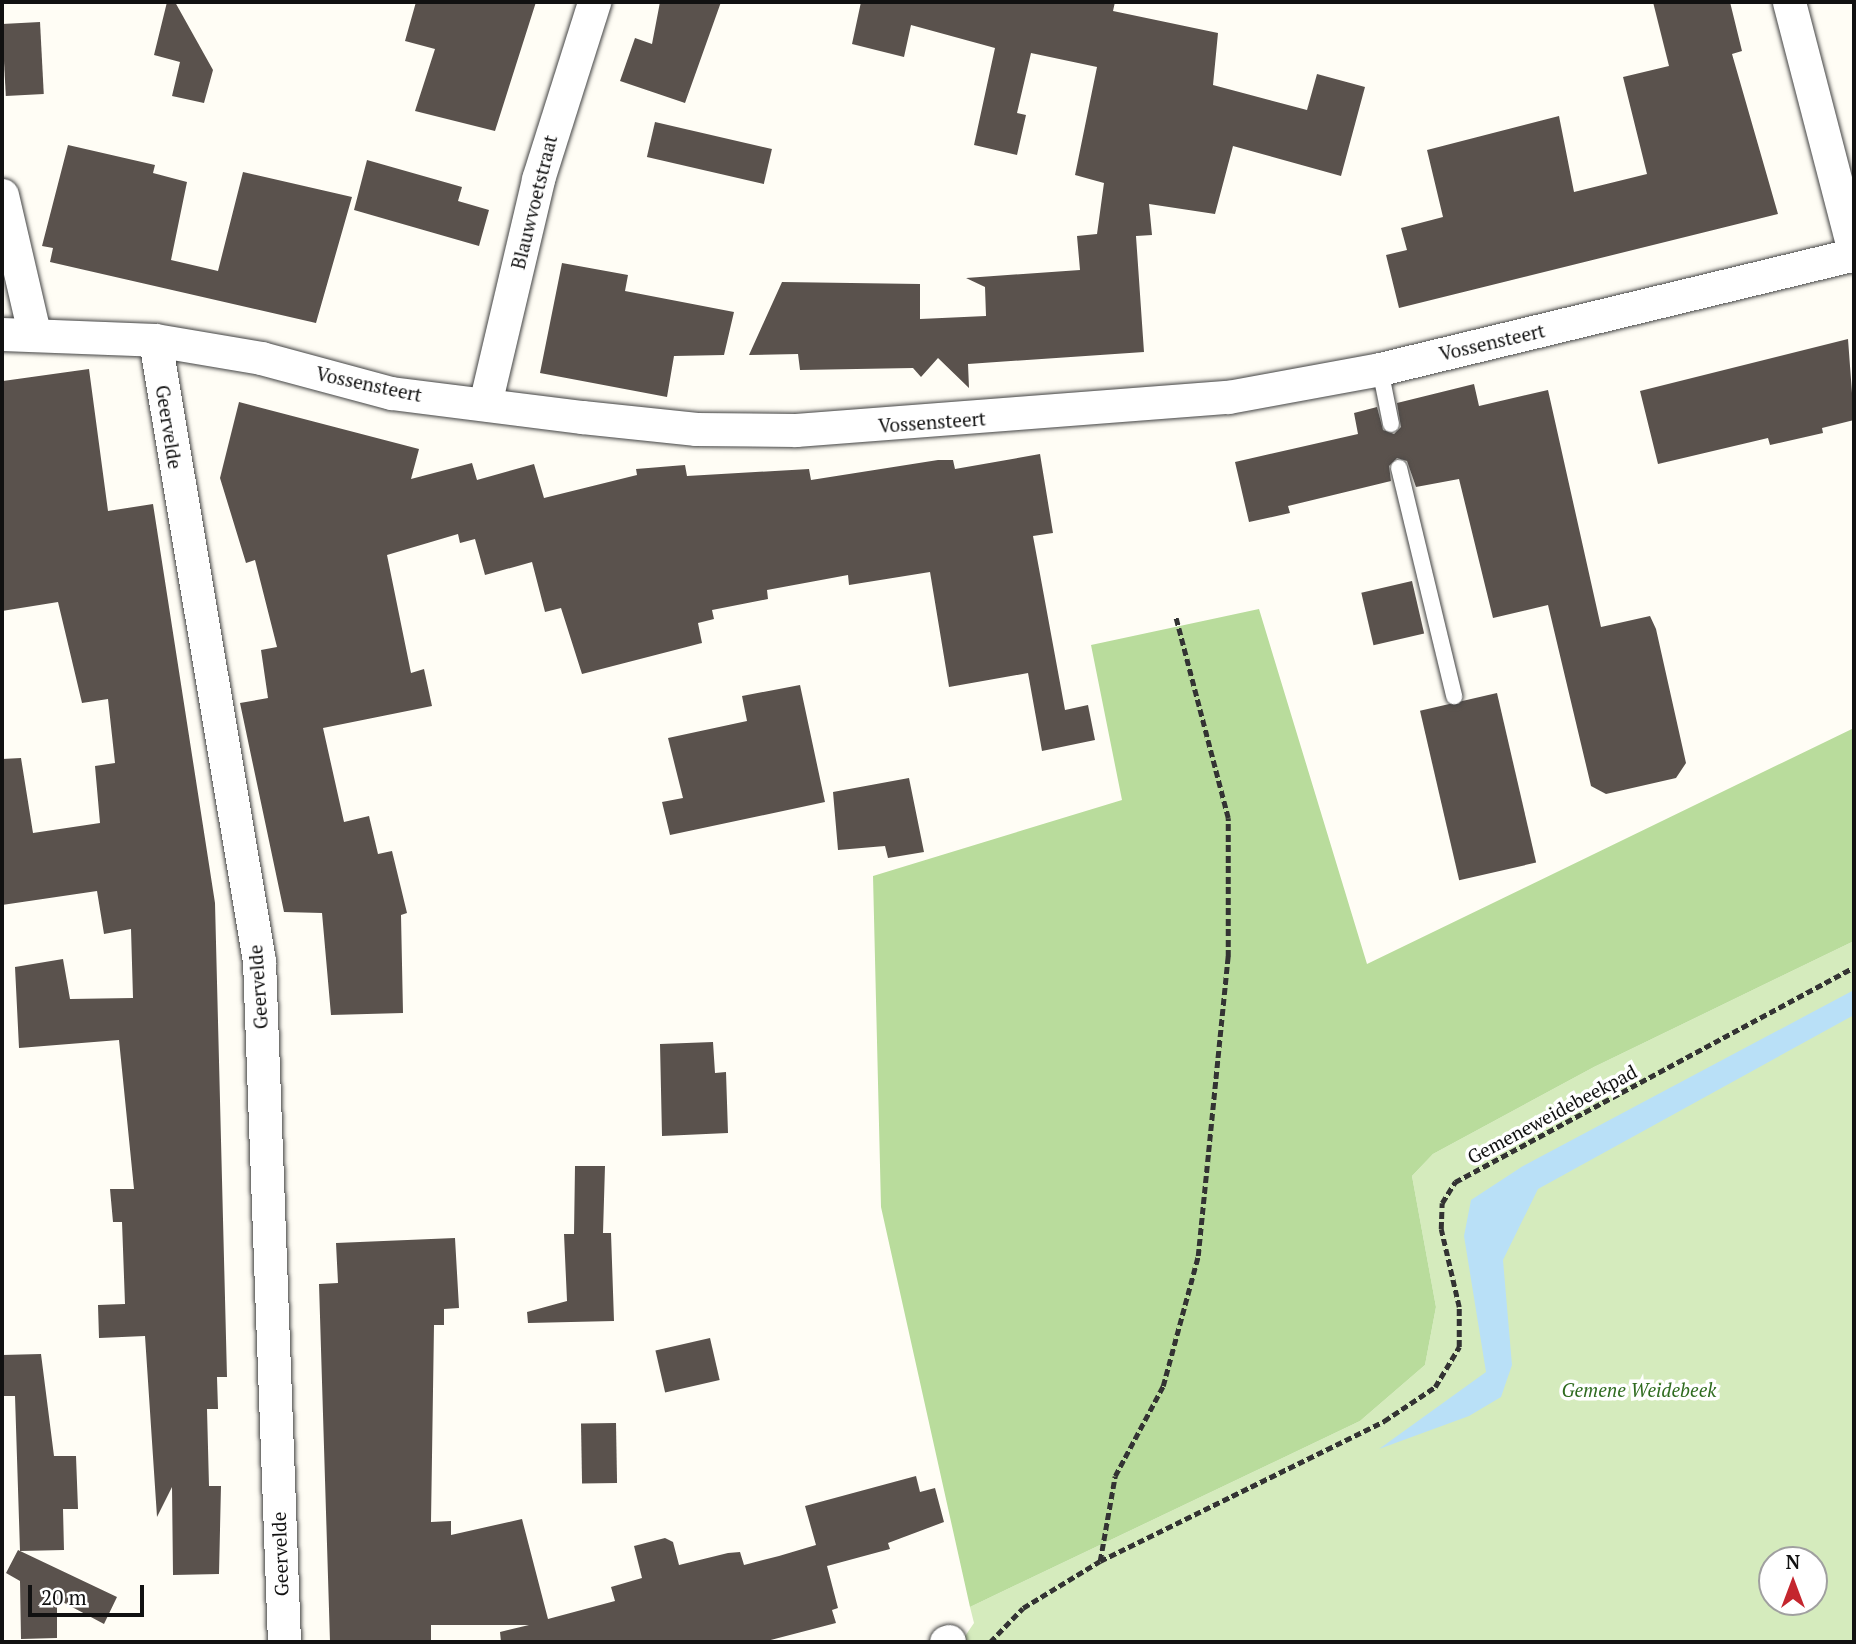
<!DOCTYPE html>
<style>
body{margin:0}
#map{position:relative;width:1856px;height:1644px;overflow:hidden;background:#fffdf5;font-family:"PT Serif",serif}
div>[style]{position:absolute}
.green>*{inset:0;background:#d5ebbd}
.forest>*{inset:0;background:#b9dc9c}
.water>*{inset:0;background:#b9e0f7}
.building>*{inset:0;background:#5a524d;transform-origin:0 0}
.path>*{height:4.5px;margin-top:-2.25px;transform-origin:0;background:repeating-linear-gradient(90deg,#333 0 7px,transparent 0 10.5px)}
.roads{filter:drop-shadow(0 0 2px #444) drop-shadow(0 0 2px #444)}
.lane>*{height:16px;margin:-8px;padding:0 8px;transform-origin:8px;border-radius:8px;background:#fff}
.street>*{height:33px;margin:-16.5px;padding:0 16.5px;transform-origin:16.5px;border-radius:16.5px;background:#fff}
span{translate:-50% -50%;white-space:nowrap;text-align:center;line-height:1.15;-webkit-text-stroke:7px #fff;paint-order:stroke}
.street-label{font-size:19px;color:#111}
.park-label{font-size:19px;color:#2f6b1f;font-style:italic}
.frame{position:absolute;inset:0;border:4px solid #111;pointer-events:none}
.north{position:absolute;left:1758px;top:1546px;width:70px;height:70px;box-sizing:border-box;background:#fff;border:2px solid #a0a0a0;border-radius:50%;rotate:0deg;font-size:19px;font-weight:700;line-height:28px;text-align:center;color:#111}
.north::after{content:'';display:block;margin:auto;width:24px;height:32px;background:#c4262e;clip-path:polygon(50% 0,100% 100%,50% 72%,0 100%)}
.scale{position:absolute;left:28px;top:1585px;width:116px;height:32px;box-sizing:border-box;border:4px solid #111;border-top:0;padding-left:9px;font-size:21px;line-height:24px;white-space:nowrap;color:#111;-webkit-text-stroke:5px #fff;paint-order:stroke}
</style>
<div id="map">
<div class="green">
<div style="clip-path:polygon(evenodd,1854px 941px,1854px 1642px,961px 1642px,974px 1623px,970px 1607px,1360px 1421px,1425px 1365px,1436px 1307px,1412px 1176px,1433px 1154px,1594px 1067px,1854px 941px,1772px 1560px,1814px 1560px,1814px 1602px,1772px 1602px,1772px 1560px)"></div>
</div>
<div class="forest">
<div style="clip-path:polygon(1259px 609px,1367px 964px,1854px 728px,1854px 941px,1594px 1067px,1433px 1154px,1412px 1176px,1436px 1307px,1425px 1365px,1360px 1421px,970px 1607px,881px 1207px,873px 876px,1122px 800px,1091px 645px)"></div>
</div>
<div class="water">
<div style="clip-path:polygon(1854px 990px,1854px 1015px,1538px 1189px,1503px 1260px,1512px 1365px,1501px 1397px,1469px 1416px,1379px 1449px,1486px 1372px,1464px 1236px,1471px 1200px,1523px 1166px)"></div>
</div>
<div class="building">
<div style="clip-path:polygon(167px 2px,175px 2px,213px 70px,204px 103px,172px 96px,180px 62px,154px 55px)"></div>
<div style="clip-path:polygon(416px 2px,536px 2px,495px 131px,415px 111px,435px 49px,405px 41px)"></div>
<div style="clip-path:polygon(660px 2px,721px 2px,685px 103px,620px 81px,635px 38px,652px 44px)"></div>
<div style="clip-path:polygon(861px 2px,1115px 2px,1113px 11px,1218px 33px,1213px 85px,1307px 110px,1317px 74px,1365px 87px,1341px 176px,1233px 146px,1215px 214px,1149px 204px,1152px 235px,1136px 236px,1144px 352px,968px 364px,969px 388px,938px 358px,921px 377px,913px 368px,800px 370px,798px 354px,749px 355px,782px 282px,920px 284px,920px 319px,986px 316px,985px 287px,966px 278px,1080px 270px,1077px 236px,1097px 234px,1104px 183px,1075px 175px,1097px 67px,1031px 53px,1017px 113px,1026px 115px,1017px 155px,974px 145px,995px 48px,911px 25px,904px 57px,852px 44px)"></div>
<div style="clip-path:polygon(1653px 2px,1730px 2px,1742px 51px,1732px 54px,1778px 214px,1399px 308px,1386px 255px,1407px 250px,1401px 228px,1443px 217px,1427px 150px,1559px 116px,1574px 192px,1647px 174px,1623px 77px,1669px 66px)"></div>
<div style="left:40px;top:22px;width:72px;height:38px;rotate:87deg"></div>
<div style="left:655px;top:122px;width:120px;height:36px;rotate:13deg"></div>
<div style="clip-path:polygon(68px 145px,155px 165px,153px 173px,187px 182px,171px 260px,218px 271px,243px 172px,352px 197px,316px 323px,50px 262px,53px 248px,42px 246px)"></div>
<div style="clip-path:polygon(367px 160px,462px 187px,458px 201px,489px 210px,479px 246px,354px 210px)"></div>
<div style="clip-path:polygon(562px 263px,628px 275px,625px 291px,734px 312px,724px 355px,674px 356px,667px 397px,540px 373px)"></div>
<div style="clip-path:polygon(1848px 339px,1854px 420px,1822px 428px,1823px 433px,1770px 445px,1768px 438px,1658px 464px,1640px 391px)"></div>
<div style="clip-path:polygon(89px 369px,108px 511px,153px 504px,215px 903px,227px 1377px,217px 1377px,218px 1409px,207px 1409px,209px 1486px,221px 1486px,219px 1574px,173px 1575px,172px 1487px,157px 1517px,145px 1336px,99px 1338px,98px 1305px,125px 1304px,122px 1222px,113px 1222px,110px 1189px,134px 1189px,119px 1040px,19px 1048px,15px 967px,63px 959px,70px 999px,133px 998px,131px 929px,104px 934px,97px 891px,2px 905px,2px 759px,21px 758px,33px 833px,100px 823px,95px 766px,115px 763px,108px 699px,82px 703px,58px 602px,2px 611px,3px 381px)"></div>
<div style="clip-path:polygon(1474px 384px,1479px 406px,1548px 390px,1601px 627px,1650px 616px,1656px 629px,1686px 763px,1676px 778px,1606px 794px,1591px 786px,1548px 605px,1493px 618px,1459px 479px,1416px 487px,1407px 461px,1397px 458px,1389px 466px,1391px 481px,1288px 506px,1290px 513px,1249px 522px,1235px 462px,1358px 434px,1354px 413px,1377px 407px,1383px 430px,1394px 434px,1401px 427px,1397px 403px)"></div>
<div style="clip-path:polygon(239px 402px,419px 449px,411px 479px,472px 463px,477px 480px,534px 464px,544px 498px,637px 475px,636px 469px,685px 465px,687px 476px,809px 469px,811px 480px,938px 460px,953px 460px,955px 469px,1040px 454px,1053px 533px,1033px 536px,1065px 710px,1088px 705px,1095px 740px,1042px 751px,1028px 673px,949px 687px,930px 572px,849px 585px,848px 575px,767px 590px,768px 599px,712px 610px,714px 619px,698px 623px,702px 643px,582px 674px,561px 608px,545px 612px,532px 562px,485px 575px,475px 539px,460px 543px,458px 534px,387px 555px,411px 673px,424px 669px,432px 706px,323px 728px,344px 822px,369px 816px,378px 854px,392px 851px,407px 913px,401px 915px,403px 1013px,331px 1015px,322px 913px,284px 912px,240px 703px,268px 698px,261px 650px,277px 647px,255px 560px,246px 563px,220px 478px)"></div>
<div style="left:1412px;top:581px;width:54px;height:52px;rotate:77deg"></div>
<div style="clip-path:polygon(800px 685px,825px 802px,670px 835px,662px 802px,683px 798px,668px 738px,747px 721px,742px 696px)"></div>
<div style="left:1497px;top:693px;width:174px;height:79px;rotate:77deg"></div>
<div style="clip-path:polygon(909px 778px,924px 852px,888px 858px,885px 846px,838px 850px,833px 792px)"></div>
<div style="clip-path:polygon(713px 1042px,715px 1073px,726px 1072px,728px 1133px,662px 1136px,660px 1044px)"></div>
<div style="clip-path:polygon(575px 1166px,605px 1166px,603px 1233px,611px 1233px,614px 1321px,528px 1323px,527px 1312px,567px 1301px,564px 1234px,574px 1234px)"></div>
<div style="clip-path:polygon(455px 1238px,459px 1308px,444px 1309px,444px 1325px,434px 1325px,431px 1522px,451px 1521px,451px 1535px,522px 1519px,548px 1619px,615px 1601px,611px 1587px,642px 1578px,634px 1546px,665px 1538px,673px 1542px,679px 1565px,728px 1553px,740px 1552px,744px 1565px,779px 1556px,816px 1545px,805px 1506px,916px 1476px,920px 1492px,935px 1488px,944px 1522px,888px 1543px,890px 1549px,827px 1566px,838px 1608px,832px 1610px,836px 1623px,763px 1642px,501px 1642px,500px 1632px,529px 1625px,431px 1625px,431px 1642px,330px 1642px,319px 1284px,338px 1283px,336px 1243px)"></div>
<div style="left:710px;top:1338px;width:43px;height:56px;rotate:77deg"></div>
<div style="clip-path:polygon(41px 1354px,54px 1456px,76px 1456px,78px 1509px,63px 1509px,64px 1550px,20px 1551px,15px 1396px,2px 1396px,2px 1355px)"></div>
<div style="left:616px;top:1423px;width:60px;height:35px;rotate:89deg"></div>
<div style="clip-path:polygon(18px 1550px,117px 1597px,104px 1624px,57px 1599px,57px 1638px,21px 1639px,20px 1581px,6px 1573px)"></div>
</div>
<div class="path">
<div style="left:1100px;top:1561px;width:86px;rotate:-80deg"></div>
<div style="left:1115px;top:1476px;width:102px;rotate:-61.9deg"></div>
<div style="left:1163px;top:1386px;width:135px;rotate:-74.9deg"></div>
<div style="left:1198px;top:1256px;width:301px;rotate:-84.3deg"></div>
<div style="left:1228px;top:957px;width:139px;rotate:-90deg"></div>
<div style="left:1228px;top:818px;width:207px;rotate:-104.6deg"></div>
<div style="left:990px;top:1642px;width:47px;rotate:-45.9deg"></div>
<div style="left:1023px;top:1608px;width:90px;rotate:-31.4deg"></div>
<div style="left:1100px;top:1561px;width:317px;rotate:-26.2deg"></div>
<div style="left:1384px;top:1421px;width:61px;rotate:-33.7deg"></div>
<div style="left:1435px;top:1387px;width:47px;rotate:-59deg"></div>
<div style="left:1459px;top:1347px;width:40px;rotate:-90deg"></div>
<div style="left:1459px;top:1307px;width:80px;rotate:-103deg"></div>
<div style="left:1441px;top:1229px;width:26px;rotate:-88deg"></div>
<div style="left:1442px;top:1203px;width:25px;rotate:-58deg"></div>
<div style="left:1455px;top:1182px;width:453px;rotate:-28.3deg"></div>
</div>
<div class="roads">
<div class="lane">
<div style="left:1380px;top:369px;width:56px;rotate:78.7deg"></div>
<div style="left:1399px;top:468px;width:235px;rotate:76.4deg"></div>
</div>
<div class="street">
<div style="left:1789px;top:2px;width:258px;rotate:75.4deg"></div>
<div style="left:2px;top:195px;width:141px;rotate:76.9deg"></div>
<div style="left:2px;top:334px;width:153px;rotate:2.2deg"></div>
<div style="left:155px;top:340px;width:108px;rotate:9.6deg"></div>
<div style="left:261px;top:358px;width:135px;rotate:15.1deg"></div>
<div style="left:391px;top:393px;width:193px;rotate:7.2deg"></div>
<div style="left:582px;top:417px;width:115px;rotate:6deg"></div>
<div style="left:696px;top:429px;width:100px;rotate:0.6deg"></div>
<div style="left:796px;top:430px;width:433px;rotate:-4.4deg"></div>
<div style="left:1228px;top:397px;width:155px;rotate:-10.4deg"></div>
<div style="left:1380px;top:369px;width:488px;rotate:-13.6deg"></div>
<div style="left:155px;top:340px;width:630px;rotate:80.49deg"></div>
<div style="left:259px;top:961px;width:681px;rotate:87.9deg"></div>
<div style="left:485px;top:404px;width:231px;rotate:-76.7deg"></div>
<div style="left:538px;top:179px;width:186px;rotate:-72.4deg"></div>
<div style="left:946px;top:1642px;width:3px;rotate:-18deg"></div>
</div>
</div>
<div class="street-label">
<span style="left:534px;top:202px;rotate:-76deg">Blauwvoetstraat</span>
<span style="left:1492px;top:342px;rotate:-13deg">Vossensteert</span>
<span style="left:369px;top:384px;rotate:12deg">Vossensteert</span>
<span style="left:932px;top:422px;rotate:-4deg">Vossensteert</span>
<span style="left:169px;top:427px;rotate:81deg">Geervelde</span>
<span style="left:258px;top:987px;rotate:-94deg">Geervelde</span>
<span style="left:1552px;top:1114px;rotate:-28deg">Gemeneweidebeekpad</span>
<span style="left:280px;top:1554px;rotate:-92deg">Geervelde</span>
</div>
<div class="park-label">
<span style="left:1639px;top:1390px">Gemene Weidebeek</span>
</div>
<div class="frame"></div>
<div class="north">N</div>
<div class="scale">20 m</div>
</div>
